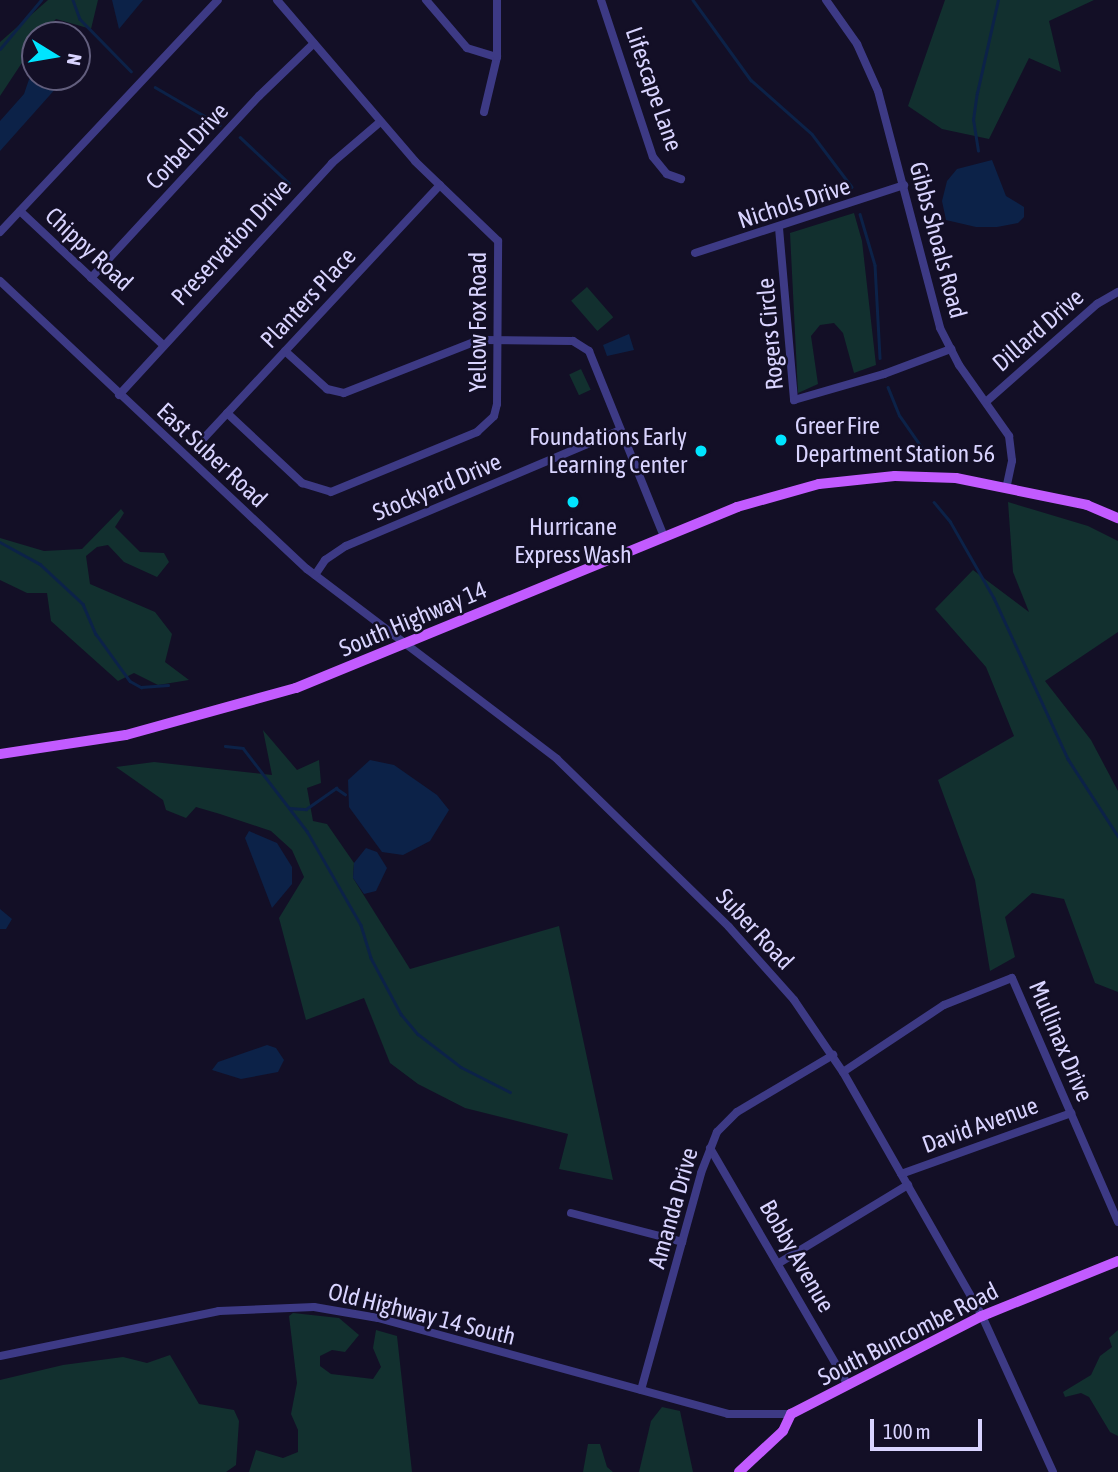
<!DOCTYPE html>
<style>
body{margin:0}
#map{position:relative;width:1118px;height:1472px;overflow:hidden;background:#130f26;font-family:"Asap Condensed",sans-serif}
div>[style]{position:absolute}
.green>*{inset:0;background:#12302f;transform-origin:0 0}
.water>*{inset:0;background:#0c2248}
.stream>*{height:2.5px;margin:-1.25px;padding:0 1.25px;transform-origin:1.25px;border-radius:1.25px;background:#0c2248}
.minor>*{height:8px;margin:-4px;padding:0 4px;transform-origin:4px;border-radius:4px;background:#3d3a85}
.major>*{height:10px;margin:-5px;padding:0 5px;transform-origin:5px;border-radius:5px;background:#c25bff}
.dots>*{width:19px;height:19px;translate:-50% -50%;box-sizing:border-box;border:4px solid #130f26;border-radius:50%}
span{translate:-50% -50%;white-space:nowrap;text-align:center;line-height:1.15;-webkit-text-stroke:5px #130f26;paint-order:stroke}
.street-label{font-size:24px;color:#d9d4ff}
.poi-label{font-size:24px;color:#d9d4ff}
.left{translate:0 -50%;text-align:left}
.right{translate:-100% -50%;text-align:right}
.north{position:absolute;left:21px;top:21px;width:70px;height:70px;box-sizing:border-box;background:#130f26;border:2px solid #625e7d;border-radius:50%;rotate:101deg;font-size:19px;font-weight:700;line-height:28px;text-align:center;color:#d9d4ff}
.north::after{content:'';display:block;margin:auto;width:24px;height:32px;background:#00e5ff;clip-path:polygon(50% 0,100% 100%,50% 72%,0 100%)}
.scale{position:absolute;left:870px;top:1419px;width:112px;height:32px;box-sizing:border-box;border:4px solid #d9d4ff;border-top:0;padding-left:9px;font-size:21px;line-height:24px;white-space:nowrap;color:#d9d4ff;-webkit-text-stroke:5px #130f26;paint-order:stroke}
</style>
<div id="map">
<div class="green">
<div style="clip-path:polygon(48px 0,98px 0,91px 29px,56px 19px,41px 35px,35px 35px,35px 43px,0 96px,0 42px)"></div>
<div style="clip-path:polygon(945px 0,1094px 0,1049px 21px,1061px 72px,1029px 58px,989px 139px,942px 129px,908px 106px)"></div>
<div style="clip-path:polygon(854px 213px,862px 241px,876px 365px,854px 373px,843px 333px,834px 323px,820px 325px,811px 336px,818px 384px,798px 393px,790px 233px)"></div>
<div style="left:587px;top:287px;width:40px;height:21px;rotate:49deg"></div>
<div style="left:581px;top:369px;width:23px;height:13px;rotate:65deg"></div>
<div style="clip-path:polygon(1008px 502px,1088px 526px,1118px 541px,1118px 632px,1045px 681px,1091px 740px,1118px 791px,1118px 992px,1095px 983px,1064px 899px,1032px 893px,1005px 917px,1015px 957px,990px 971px,975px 880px,938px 780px,1014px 736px,986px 667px,935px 609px,973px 570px,1029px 612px,1013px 572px)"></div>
<div style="clip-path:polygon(121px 509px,124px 513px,115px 527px,140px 552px,164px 553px,169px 562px,157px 577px,124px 562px,108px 545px,97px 547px,86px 556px,90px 584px,155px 612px,172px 634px,165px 662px,189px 680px,158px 685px,134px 673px,118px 681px,51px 621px,47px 593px,27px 593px,0 580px,0 538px,44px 551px,82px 549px)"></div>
<div style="clip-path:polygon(263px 730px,297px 770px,319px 760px,321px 783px,307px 788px,313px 821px,327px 824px,354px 863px,353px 878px,410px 969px,559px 926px,613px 1180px,559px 1169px,568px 1134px,465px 1108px,418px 1084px,390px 1063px,364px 998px,306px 1020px,279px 918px,304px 877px,292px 850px,271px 831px,220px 814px,196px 807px,186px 818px,166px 810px,163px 800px,116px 767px,154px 762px,272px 775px)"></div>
<div style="clip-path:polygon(293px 1313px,339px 1318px,359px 1335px,345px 1352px,332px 1350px,320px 1356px,320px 1366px,331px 1374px,373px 1379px,381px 1367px,373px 1348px,376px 1330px,397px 1336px,412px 1472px,249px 1472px,256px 1450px,283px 1458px,298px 1452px,298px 1430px,291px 1414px,297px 1383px,289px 1316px)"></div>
<div style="clip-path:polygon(1118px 1330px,1118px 1436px,1110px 1432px,1089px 1397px,1081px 1393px,1065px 1397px,1063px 1392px,1091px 1375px,1100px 1356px,1112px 1347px,1109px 1338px)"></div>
<div style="clip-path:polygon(170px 1355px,199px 1404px,234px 1410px,239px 1421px,236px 1465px,226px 1472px,0 1472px,0 1380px,63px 1365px,123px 1357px,147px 1363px)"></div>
<div style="clip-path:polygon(662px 1407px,680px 1411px,693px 1472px,639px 1472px,651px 1421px)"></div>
<div style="clip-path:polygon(588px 1444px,600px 1444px,607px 1467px,613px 1472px,583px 1472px)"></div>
</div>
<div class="water">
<div style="clip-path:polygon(112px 0,143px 0,119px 29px)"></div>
<div style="clip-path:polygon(35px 62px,35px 77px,66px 77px,0 151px,0 121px,24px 94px)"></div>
<div style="clip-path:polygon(992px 160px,1006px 196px,1024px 207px,1024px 217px,1018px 223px,997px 227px,976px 227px,946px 220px,942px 201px,947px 181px,957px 169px)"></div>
<div style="clip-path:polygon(629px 334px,634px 350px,607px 356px,603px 345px)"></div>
<div style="clip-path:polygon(370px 760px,394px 765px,437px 795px,449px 810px,430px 841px,403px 855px,382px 852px,349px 807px,348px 780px)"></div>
<div style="clip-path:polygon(249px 831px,277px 843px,292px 867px,292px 884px,272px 908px,245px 838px)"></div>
<div style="clip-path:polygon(366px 848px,377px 852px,387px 868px,376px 891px,364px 894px,353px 878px,354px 863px)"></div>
<div style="clip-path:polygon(0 909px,12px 919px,6px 929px,0 929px)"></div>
<div style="clip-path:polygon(267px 1045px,276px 1048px,284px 1060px,278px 1072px,241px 1079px,212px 1070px,218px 1062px)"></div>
</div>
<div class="stream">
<div style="left:73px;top:0;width:20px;rotate:70deg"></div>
<div style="left:80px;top:19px;width:73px;rotate:45.6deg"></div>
<div style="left:693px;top:0;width:99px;rotate:54.1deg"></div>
<div style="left:751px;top:80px;width:81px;rotate:41.5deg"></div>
<div style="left:812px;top:134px;width:66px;rotate:53deg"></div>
<div style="left:0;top:49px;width:64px;rotate:-50.1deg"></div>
<div style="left:155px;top:87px;width:75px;rotate:30.3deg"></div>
<div style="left:240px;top:137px;width:67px;rotate:43.2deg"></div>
<div style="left:978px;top:151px;width:31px;rotate:-99deg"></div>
<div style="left:973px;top:120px;width:27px;rotate:-82deg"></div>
<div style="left:977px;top:93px;width:95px;rotate:-77.3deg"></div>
<div style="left:860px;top:214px;width:53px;rotate:73.6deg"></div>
<div style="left:875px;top:265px;width:93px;rotate:86.9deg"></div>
<div style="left:888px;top:387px;width:31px;rotate:68deg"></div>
<div style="left:900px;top:416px;width:44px;rotate:55.2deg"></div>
<div style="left:934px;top:502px;width:25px;rotate:50deg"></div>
<div style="left:950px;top:521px;width:89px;rotate:60.3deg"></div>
<div style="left:994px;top:598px;width:177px;rotate:65.3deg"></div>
<div style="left:1068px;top:759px;width:92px;rotate:57deg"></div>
<div style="left:0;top:542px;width:46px;rotate:28.8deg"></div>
<div style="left:40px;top:564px;width:59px;rotate:42.9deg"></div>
<div style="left:83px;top:604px;width:33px;rotate:67deg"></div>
<div style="left:96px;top:634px;width:58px;rotate:54.1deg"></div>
<div style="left:130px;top:681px;width:13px;rotate:29deg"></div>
<div style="left:141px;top:687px;width:27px;rotate:-4deg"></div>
<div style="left:225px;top:746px;width:18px;rotate:6deg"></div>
<div style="left:243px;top:748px;width:105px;rotate:52.4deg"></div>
<div style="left:307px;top:831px;width:108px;rotate:60.1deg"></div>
<div style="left:361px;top:925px;width:34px;rotate:73deg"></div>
<div style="left:371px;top:958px;width:64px;rotate:61.8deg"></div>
<div style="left:401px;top:1014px;width:26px;rotate:50deg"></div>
<div style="left:418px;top:1034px;width:54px;rotate:37.5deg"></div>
<div style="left:461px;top:1067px;width:55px;rotate:27deg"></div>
<div style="left:290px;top:808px;width:16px;rotate:4deg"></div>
<div style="left:306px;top:809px;width:37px;rotate:-35deg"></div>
<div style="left:336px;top:788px;width:11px;rotate:34deg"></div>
</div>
<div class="minor">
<div style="left:426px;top:0;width:63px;rotate:49.5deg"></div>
<div style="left:467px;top:48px;width:31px;rotate:17deg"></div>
<div style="left:601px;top:0;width:165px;rotate:71.7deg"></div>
<div style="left:653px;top:157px;width:22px;rotate:51deg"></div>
<div style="left:667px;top:174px;width:15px;rotate:20deg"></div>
<div style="left:826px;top:0;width:54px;rotate:54.8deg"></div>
<div style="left:857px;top:44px;width:51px;rotate:65.9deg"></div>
<div style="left:878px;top:91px;width:245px;rotate:75.3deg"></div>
<div style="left:940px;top:328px;width:42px;rotate:62.8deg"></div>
<div style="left:959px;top:365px;width:87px;rotate:54.8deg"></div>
<div style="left:1009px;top:436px;width:25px;rotate:83deg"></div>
<div style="left:1012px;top:461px;width:25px;rotate:102deg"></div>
<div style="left:484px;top:112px;width:57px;rotate:-76.7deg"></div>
<div style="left:497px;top:57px;width:57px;rotate:-90deg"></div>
<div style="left:20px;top:211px;width:195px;rotate:43.1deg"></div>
<div style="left:779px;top:228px;width:173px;rotate:85deg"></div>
<div style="left:794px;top:400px;width:94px;rotate:-16.1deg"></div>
<div style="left:884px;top:374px;width:72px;rotate:-20.5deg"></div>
<div style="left:0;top:232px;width:318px;rotate:-46.8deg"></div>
<div style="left:695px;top:253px;width:220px;rotate:-18deg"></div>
<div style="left:91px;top:278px;width:248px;rotate:-47.3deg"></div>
<div style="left:259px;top:96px;width:76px;rotate:-43.9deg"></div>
<div style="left:0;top:281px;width:421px;rotate:43.2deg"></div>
<div style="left:307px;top:569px;width:314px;rotate:37.2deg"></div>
<div style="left:557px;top:759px;width:240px;rotate:44.3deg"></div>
<div style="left:729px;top:927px;width:98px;rotate:48.3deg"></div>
<div style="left:794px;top:1000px;width:87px;rotate:55.8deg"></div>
<div style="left:843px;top:1072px;width:281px;rotate:60.3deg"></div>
<div style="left:982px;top:1316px;width:171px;rotate:65.5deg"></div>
<div style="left:285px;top:351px;width:57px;rotate:42.1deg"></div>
<div style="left:327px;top:389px;width:17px;rotate:13deg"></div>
<div style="left:344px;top:393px;width:145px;rotate:-21.4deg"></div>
<div style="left:479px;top:340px;width:94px;rotate:0.6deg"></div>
<div style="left:573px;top:341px;width:19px;rotate:32deg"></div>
<div style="left:589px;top:351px;width:201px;rotate:68deg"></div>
<div style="left:119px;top:395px;width:315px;rotate:-47.4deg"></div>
<div style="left:332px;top:163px;width:63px;rotate:-40.5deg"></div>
<div style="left:987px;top:401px;width:147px;rotate:-41.4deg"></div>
<div style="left:1097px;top:304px;width:24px;rotate:-30deg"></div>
<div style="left:227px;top:413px;width:103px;rotate:43deg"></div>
<div style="left:302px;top:483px;width:30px;rotate:17deg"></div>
<div style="left:331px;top:492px;width:158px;rotate:-22.3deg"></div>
<div style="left:477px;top:432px;width:23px;rotate:-43deg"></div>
<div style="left:494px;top:416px;width:12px;rotate:-76deg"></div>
<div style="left:497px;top:404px;width:163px;rotate:-89.6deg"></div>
<div style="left:498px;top:241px;width:115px;rotate:-136.1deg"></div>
<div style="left:415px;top:161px;width:212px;rotate:-130.6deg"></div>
<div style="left:204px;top:438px;width:346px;rotate:-47deg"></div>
<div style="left:315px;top:575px;width:18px;rotate:-56deg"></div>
<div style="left:325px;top:560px;width:25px;rotate:-34deg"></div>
<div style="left:346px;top:546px;width:298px;rotate:-22.9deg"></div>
<div style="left:843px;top:1072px;width:121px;rotate:-33.6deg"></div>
<div style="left:944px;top:1005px;width:73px;rotate:-21.7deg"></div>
<div style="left:1012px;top:978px;width:266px;rotate:66.5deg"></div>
<div style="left:710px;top:1148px;width:274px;rotate:59.8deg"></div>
<div style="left:901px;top:1174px;width:181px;rotate:-19.7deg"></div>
<div style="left:571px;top:1213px;width:115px;rotate:14.6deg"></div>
<div style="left:779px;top:1263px;width:151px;rotate:-31.2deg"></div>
<div style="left:0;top:1356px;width:224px;rotate:-11.6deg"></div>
<div style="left:219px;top:1311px;width:95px;rotate:-2.4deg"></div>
<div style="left:314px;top:1307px;width:65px;rotate:9.8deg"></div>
<div style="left:378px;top:1318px;width:363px;rotate:15.3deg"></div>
<div style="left:728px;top:1414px;width:63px"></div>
<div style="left:641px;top:1390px;width:225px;rotate:-74.5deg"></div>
<div style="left:701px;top:1173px;width:44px;rotate:-68.7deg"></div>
<div style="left:717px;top:1132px;width:28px;rotate:-45deg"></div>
<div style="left:737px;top:1112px;width:112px;rotate:-30.7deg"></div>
</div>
<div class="major">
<div style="left:0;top:754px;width:127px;rotate:-8.6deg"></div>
<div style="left:126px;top:735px;width:176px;rotate:-15.5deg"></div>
<div style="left:296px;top:688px;width:477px;rotate:-22.3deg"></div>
<div style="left:737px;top:507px;width:85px;rotate:-15.7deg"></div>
<div style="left:819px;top:484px;width:76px;rotate:-6deg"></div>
<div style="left:895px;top:476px;width:61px;rotate:1.9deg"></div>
<div style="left:956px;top:478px;width:134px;rotate:11.6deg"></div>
<div style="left:1087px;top:505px;width:34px;rotate:23deg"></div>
<div style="left:739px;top:1472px;width:60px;rotate:-43deg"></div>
<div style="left:783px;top:1431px;width:19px;rotate:-65deg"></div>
<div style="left:791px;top:1414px;width:215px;rotate:-27.2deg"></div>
<div style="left:982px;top:1316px;width:147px;rotate:-22deg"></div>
</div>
<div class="dots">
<div style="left:781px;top:440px;background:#00e5ff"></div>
<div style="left:701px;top:451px;background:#00e5ff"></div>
<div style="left:573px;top:502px;background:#00e5ff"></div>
</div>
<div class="street-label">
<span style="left:654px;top:89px;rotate:71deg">Lifescape Lane</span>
<span style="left:187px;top:146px;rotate:-47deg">Corbel Drive</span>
<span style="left:794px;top:203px;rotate:-18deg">Nichols Drive</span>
<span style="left:938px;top:240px;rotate:75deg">Gibbs Shoals Road</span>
<span style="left:231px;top:242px;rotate:-47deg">Preservation Drive</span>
<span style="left:89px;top:249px;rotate:43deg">Chippy Road</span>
<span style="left:308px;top:298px;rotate:-47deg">Planters Place</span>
<span style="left:478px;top:322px;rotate:-90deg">Yellow Fox Road</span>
<span style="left:1038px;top:330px;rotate:-41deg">Dillard Drive</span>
<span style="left:770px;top:334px;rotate:-95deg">Rogers Circle</span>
<span style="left:212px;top:455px;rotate:43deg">East Suber Road</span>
<span style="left:437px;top:487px;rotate:-23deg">Stockyard Drive</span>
<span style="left:413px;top:619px;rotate:-23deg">South Highway 14</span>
<span style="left:755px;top:929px;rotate:47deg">Suber Road</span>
<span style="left:1061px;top:1041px;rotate:67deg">Mullinax Drive</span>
<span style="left:980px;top:1125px;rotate:-20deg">David Avenue</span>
<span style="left:673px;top:1208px;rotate:-74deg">Amanda Drive</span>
<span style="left:797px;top:1256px;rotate:60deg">Bobby Avenue</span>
<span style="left:422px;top:1314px;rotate:14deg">Old Highway 14 South</span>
<span style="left:908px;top:1334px;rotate:-27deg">South Buncombe Road</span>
</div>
<div class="poi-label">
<span class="left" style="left:795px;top:440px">Greer Fire<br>Department Station 56</span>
<span class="right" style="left:687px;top:451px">Foundations Early<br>Learning Center</span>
<span style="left:573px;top:541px">Hurricane<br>Express Wash</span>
</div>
<div class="north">N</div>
<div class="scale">100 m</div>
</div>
